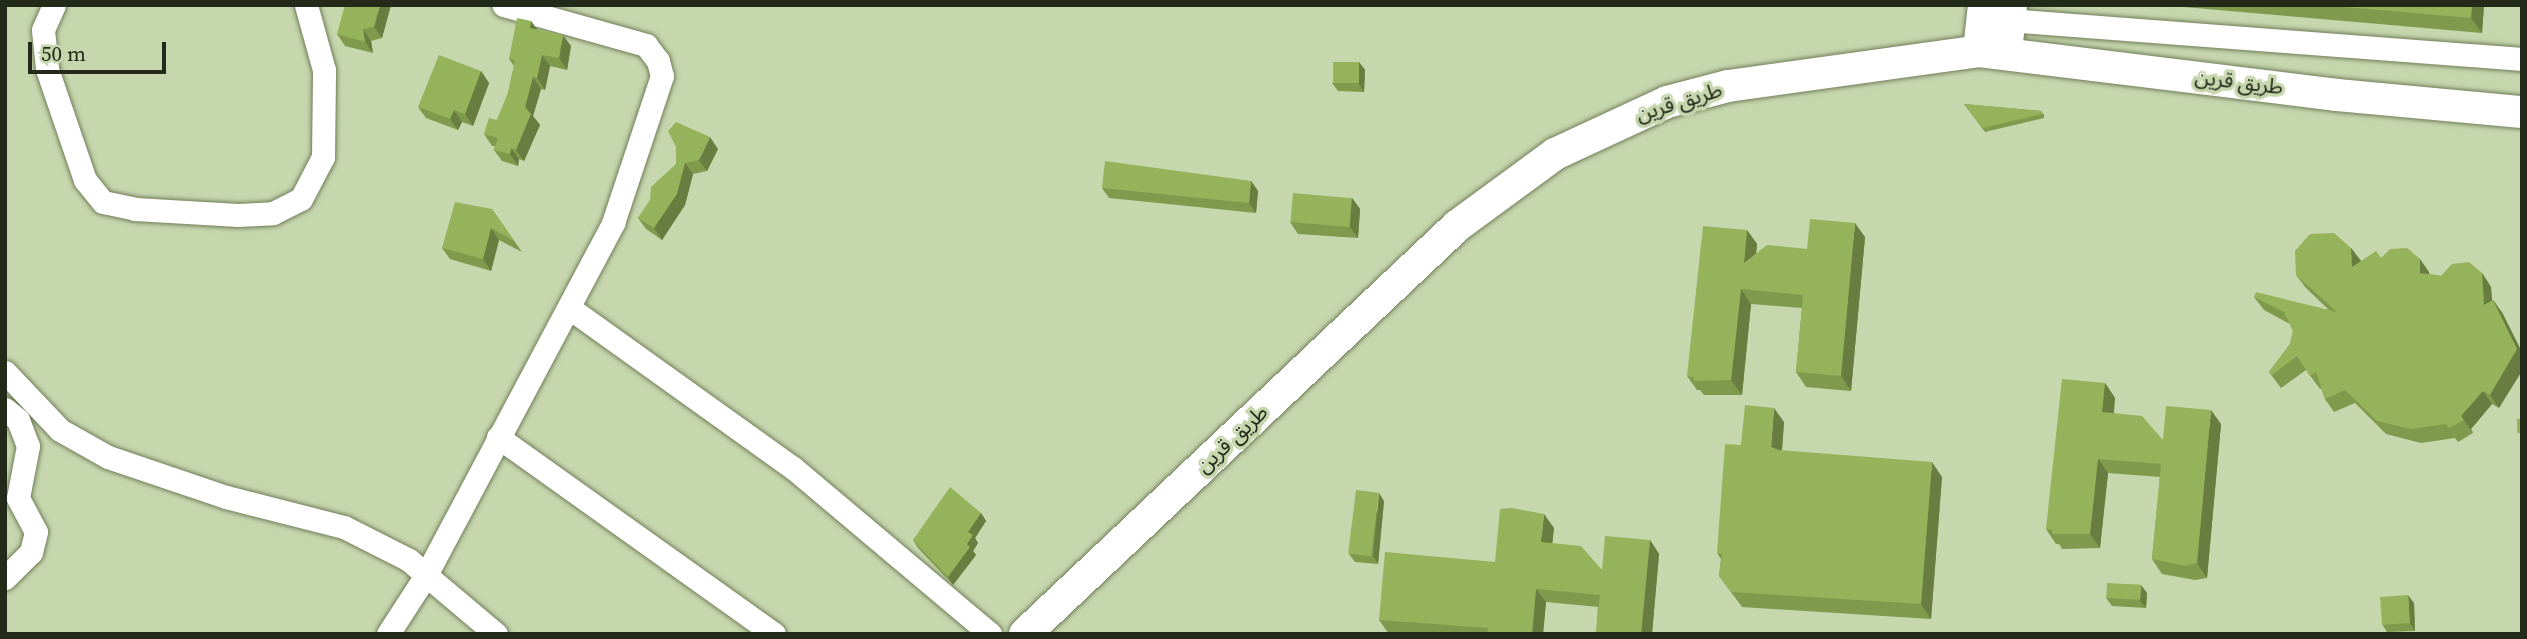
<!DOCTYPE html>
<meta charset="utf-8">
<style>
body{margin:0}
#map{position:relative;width:2527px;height:639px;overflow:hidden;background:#c6d6ad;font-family:"Source Serif 4","Noto Sans Arabic",serif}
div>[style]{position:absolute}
.roads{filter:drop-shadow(0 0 2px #717f59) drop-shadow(0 0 2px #717f59)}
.street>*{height:23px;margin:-11.5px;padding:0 11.5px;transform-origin:11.5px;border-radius:11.5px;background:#fff}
.secondary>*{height:32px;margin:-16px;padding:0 16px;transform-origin:16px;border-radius:16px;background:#fff}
.wall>*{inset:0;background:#7f9a4d}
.shaded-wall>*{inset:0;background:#687d3f}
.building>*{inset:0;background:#94b35a;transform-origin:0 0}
span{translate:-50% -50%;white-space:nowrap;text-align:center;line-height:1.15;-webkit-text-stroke:7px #c6d6ad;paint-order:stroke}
.street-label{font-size:21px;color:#242a1a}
.frame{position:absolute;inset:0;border:7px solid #242a1a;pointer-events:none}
.scale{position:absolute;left:28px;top:42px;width:138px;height:32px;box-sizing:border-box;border:4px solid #242a1a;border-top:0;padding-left:9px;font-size:21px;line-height:24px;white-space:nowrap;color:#242a1a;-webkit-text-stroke:5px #c6d6ad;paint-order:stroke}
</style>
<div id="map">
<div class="roads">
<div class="street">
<div style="left:54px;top:5px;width:27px;rotate:114deg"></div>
<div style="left:43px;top:30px;width:39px;rotate:84deg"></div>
<div style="left:47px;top:69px;width:117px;rotate:71.1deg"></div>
<div style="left:85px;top:180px;width:28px;rotate:51deg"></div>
<div style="left:103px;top:202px;width:33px;rotate:12deg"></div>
<div style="left:135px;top:209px;width:103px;rotate:3.3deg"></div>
<div style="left:238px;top:215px;width:35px;rotate:-3deg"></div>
<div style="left:273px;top:213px;width:31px;rotate:-27deg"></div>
<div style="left:301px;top:199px;width:47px;rotate:-62.4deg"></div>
<div style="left:323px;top:157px;width:87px;rotate:-89.3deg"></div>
<div style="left:324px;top:70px;width:67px;rotate:-105.5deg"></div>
<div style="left:1994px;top:19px;width:530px;rotate:4.33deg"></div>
<div style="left:571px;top:309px;width:272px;rotate:35.6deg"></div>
<div style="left:792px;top:467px;width:259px;rotate:40.1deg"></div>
<div style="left:5px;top:372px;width:80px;rotate:46.5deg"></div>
<div style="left:60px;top:430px;width:55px;rotate:29.4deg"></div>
<div style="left:108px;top:457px;width:125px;rotate:18.7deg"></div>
<div style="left:226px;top:497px;width:122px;rotate:14.3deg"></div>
<div style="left:344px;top:527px;width:73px;rotate:26.9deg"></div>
<div style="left:409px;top:560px;width:23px;rotate:41deg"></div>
<div style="left:426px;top:575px;width:70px;rotate:122.8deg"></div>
<div style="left:5px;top:409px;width:17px;rotate:40deg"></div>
<div style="left:18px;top:420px;width:28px;rotate:69deg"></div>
<div style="left:28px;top:446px;width:53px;rotate:100.9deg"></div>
<div style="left:18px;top:498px;width:38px;rotate:62deg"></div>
<div style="left:36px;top:532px;width:21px;rotate:104deg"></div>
<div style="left:31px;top:552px;width:37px;rotate:135deg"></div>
<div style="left:498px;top:437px;width:339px;rotate:35.5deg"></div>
<div style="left:496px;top:634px;width:92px;rotate:-139.9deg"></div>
<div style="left:426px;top:575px;width:399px;rotate:-62deg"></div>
<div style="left:613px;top:223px;width:155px;rotate:-71.6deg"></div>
<div style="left:662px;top:76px;width:16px;rotate:-105deg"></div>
<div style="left:658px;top:61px;width:20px;rotate:-127deg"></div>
<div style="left:646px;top:45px;width:148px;rotate:-164.3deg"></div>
</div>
<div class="secondary">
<div style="left:1979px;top:51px;width:46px;rotate:-83.8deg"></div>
<div style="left:2006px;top:52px;width:47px;rotate:-83.9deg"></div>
<div style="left:1025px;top:634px;width:594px;rotate:-43.36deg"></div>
<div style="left:1457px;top:226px;width:122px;rotate:-36.3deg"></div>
<div style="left:1555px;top:154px;width:123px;rotate:-24.9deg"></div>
<div style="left:1667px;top:102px;width:63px;rotate:-14.7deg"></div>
<div style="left:1728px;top:86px;width:253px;rotate:-7.9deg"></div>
<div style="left:1979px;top:51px;width:361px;rotate:7deg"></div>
<div style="left:2337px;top:95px;width:186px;rotate:5.3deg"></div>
</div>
</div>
<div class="wall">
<div style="clip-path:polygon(391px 5px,382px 38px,371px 41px,373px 53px,345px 46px,337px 34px)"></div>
<div style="clip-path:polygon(2161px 5px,2484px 5px,2482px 33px)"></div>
<div style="clip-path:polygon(531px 21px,537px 30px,571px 46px,567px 70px,550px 66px,545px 90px,541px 89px,533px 116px,540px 125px,524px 161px,519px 159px,518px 166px,502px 161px,494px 150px,495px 146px,492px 146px,484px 134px,497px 120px,508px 93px,514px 66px,509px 59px)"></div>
<div style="clip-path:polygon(1359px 62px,1365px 70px,1364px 92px,1338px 91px,1332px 83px)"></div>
<div style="clip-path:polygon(481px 71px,489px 83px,473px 126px,462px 122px,458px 130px,426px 118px,418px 107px)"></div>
<div style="clip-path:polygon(1964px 104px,2041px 111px,2044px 115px,2044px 118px,1985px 132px)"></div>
<div style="clip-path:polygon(718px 149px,707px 171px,693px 174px,685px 205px,662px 240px,646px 229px,638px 218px,676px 164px)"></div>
<div style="clip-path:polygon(1251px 181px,1258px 191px,1256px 213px,1109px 198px,1102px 188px)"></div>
<div style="clip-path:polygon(1352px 198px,1360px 209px,1358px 238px,1298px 234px,1290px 222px)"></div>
<div style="clip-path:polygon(492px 209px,522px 252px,499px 240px,491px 271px,450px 259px,442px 248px)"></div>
<div style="clip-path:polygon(1747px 230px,1757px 244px,1756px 254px,1807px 249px,1865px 237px,1851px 391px,1806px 387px,1796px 372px,1802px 308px,1751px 304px,1742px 395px,1704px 395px,1700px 390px,1697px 390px,1687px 376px)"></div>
<div style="clip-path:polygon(2351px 248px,2361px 261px,2381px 258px,2429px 272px,2429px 274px,2441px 276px,2482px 273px,2491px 287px,2492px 301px,2493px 300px,2503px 314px,2499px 408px,2492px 404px,2471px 429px,2473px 433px,2458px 442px,2455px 438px,2421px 443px,2386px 434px,2355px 403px,2334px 412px,2325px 399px,2321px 388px,2320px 389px,2306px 370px,2281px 388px,2269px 372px,2290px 344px,2293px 331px,2290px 324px,2264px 310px,2254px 297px,2329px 310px,2306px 288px,2296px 275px)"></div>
<div style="clip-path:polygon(2105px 383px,2115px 398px,2114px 413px,2163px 440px,2221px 424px,2207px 578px,2195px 580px,2162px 574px,2152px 559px,2160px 477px,2108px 473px,2100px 548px,2062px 549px,2059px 544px,2056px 544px,2046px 529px)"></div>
<div style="clip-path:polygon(1784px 422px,1782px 451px,1942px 477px,1931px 619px,1742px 607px,1719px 576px,1721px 559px,1717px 553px)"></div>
<div style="clip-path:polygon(1384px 501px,1378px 564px,1355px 562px,1349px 554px)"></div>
<div style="clip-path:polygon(981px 513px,986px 521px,975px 538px,978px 543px,973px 551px,976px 555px,953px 585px,918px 548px,913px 540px)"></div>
<div style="clip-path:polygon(1554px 528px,1552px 543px,1602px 570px,1650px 540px,1659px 554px,1652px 634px,1596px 634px,1598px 607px,1546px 602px,1543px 634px,1389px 634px,1379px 620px,1495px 562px)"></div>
<div style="clip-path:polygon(2147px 593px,2146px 608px,2112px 606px,2106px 598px)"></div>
<div style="clip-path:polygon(2414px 603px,2415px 631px,2387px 632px,2382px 624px)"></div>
</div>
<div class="shaded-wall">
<div style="clip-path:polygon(380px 5px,391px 5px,382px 38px,374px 27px)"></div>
<div style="clip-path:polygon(2472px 5px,2484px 5px,2482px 33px,2471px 18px)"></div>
<div style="clip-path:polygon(531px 21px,539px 32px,530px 28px)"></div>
<div style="clip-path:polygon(363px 29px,371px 41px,373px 53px,365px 42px)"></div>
<div style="clip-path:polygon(563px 35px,571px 46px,567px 70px,559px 58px)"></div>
<div style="clip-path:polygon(542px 55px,550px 66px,545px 90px,537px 78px)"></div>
<div style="clip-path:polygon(1359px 62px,1365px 70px,1364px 92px,1359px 84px)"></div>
<div style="clip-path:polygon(481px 71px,489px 83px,473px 126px,465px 114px)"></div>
<div style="clip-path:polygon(533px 77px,541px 89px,533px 116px,540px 125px,524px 161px,516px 150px,525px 107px)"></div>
<div style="clip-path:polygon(454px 110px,462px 122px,458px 130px,450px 119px)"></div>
<div style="clip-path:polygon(710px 137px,718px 149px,707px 171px,699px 160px)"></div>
<div style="clip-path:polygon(511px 148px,519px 159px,518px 166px,510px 154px)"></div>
<div style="clip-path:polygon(685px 163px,693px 174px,685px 205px,662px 240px,654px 228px)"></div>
<div style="clip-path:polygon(1251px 181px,1258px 191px,1256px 213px,1249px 203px)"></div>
<div style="clip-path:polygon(1352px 198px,1360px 209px,1358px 238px,1350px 227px)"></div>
<div style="clip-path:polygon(1855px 223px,1865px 237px,1851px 391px,1841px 376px)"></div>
<div style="clip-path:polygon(491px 228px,499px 240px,491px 271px,483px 259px)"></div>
<div style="clip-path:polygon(1747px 230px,1757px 244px,1754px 277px,1744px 263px)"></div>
<div style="clip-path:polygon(2351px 248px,2361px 261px,2352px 267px)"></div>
<div style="clip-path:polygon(2420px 259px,2429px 272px,2430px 286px,2420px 273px)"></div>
<div style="clip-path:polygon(2482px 273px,2491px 287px,2493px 318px,2484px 305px)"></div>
<div style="clip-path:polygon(1741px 289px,1751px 304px,1742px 395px,1731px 380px)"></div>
<div style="clip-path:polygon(2493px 300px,2503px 314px,2522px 352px,2522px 371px,2499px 408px,2490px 395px)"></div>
<div style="clip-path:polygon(2105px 383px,2115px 398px,2112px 426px,2102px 412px)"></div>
<div style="clip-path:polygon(2483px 391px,2492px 404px,2471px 429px,2473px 433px,2461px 416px)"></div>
<div style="clip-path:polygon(1774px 408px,1784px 422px,1781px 462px,1771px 447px)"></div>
<div style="clip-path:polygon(2211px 410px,2221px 424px,2207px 578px,2197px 563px)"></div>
<div style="clip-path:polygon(2098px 459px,2108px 473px,2100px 548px,2090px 534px)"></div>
<div style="clip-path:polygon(1932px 462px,1942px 477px,1931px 619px,1921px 604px)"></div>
<div style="clip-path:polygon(1379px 493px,1384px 501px,1378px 564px,1373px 556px)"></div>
<div style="clip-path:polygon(981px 513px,986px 521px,975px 538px,978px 543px,973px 551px,976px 555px,953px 585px,948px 577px,967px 544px,968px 532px)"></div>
<div style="clip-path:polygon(1544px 514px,1554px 528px,1551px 556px,1541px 542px)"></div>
<div style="clip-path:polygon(1650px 540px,1659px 554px,1652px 634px,1641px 634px)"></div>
<div style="clip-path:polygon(2141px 585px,2147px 593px,2146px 608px,2140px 601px)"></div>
<div style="clip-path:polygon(1536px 589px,1546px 602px,1543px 634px,1532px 634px)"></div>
<div style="clip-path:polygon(2408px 595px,2414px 603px,2415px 631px,2410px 623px)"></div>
</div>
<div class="building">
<div style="clip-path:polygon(345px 5px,380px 5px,374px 27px,363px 29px,365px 42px,337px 34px)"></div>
<div style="clip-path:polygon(2322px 5px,2472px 5px,2471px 18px)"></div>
<div style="clip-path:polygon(517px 18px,531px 21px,530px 28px,563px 35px,559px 58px,542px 55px,537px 78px,533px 77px,525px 107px,531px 114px,516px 150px,511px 148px,510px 154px,494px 150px,498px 138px,484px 134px,489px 118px,497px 120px,508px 93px,515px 60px,509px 59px)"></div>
<div style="clip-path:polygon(439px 55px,481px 71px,465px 114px,454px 110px,450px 119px,418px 107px)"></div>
<div style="left:1333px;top:62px;width:26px;height:21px"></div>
<div style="clip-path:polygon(1964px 104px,2041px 111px,2042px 114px,1983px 128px)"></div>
<div style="clip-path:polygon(676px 122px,710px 137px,699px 160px,685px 163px,677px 194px,654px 228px,638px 218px,650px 200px,651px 187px,676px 164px,676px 147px,668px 131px)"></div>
<div style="clip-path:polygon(1105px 161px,1251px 181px,1249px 203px,1102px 188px)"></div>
<div style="left:1293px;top:193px;width:59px;height:29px;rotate:5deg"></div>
<div style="clip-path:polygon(455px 202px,492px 209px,514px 241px,491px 228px,483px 259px,442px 248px)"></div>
<div style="clip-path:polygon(1810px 219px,1855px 223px,1841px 376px,1796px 372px,1803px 295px,1741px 289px,1731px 380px,1694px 381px,1694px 377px,1687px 376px,1703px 226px,1747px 230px,1744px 263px,1767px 245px,1807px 249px)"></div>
<div style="clip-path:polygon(2334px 233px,2351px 248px,2352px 267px,2376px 251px,2381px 258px,2390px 249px,2407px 248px,2420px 259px,2420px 273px,2441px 276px,2452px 264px,2469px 262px,2482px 273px,2484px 305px,2493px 300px,2517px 349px,2490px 395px,2483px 391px,2461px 416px,2464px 420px,2449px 428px,2446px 424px,2411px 429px,2377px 421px,2345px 390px,2325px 399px,2316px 372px,2310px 376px,2297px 356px,2272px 375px,2269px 372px,2290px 344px,2293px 331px,2284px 312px,2254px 297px,2256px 292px,2337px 312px,2296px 275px,2295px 251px,2310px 234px)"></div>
<div style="clip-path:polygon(2062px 379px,2105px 383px,2102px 412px,2142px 416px,2163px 440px,2166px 406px,2211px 410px,2197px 563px,2185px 566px,2152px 559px,2161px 464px,2098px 459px,2090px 534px,2052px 534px,2053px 530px,2046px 529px)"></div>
<div style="clip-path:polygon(1745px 405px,1774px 408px,1771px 447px,1779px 450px,1932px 462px,1921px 604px,1731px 592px,1719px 576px,1722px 554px,1717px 553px,1725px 444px,1741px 445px)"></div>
<div style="left:2517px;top:419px;width:5px;height:14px"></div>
<div style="clip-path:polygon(950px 487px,981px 513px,968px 532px,973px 535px,967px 544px,970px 547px,948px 577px,913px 540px)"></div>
<div style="left:1356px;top:490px;width:23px;height:64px;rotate:7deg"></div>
<div style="clip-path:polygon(1512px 508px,1544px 514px,1541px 542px,1581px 546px,1602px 570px,1605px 536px,1650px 540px,1641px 634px,1596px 634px,1600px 595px,1536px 589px,1532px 634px,1487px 634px,1488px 628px,1379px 620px,1385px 552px,1495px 562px,1500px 509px)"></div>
<div style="left:2107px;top:583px;width:34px;height:15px;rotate:3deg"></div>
<div style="left:2408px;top:595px;width:28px;height:28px;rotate:86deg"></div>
</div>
<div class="street-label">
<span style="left:2239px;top:82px;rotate:7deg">طريق قرين</span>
<span style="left:1679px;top:102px;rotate:-17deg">طريق قرين</span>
<span style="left:1232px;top:439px;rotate:-43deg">طريق قرين</span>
</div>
<div class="frame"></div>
<div class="scale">50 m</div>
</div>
